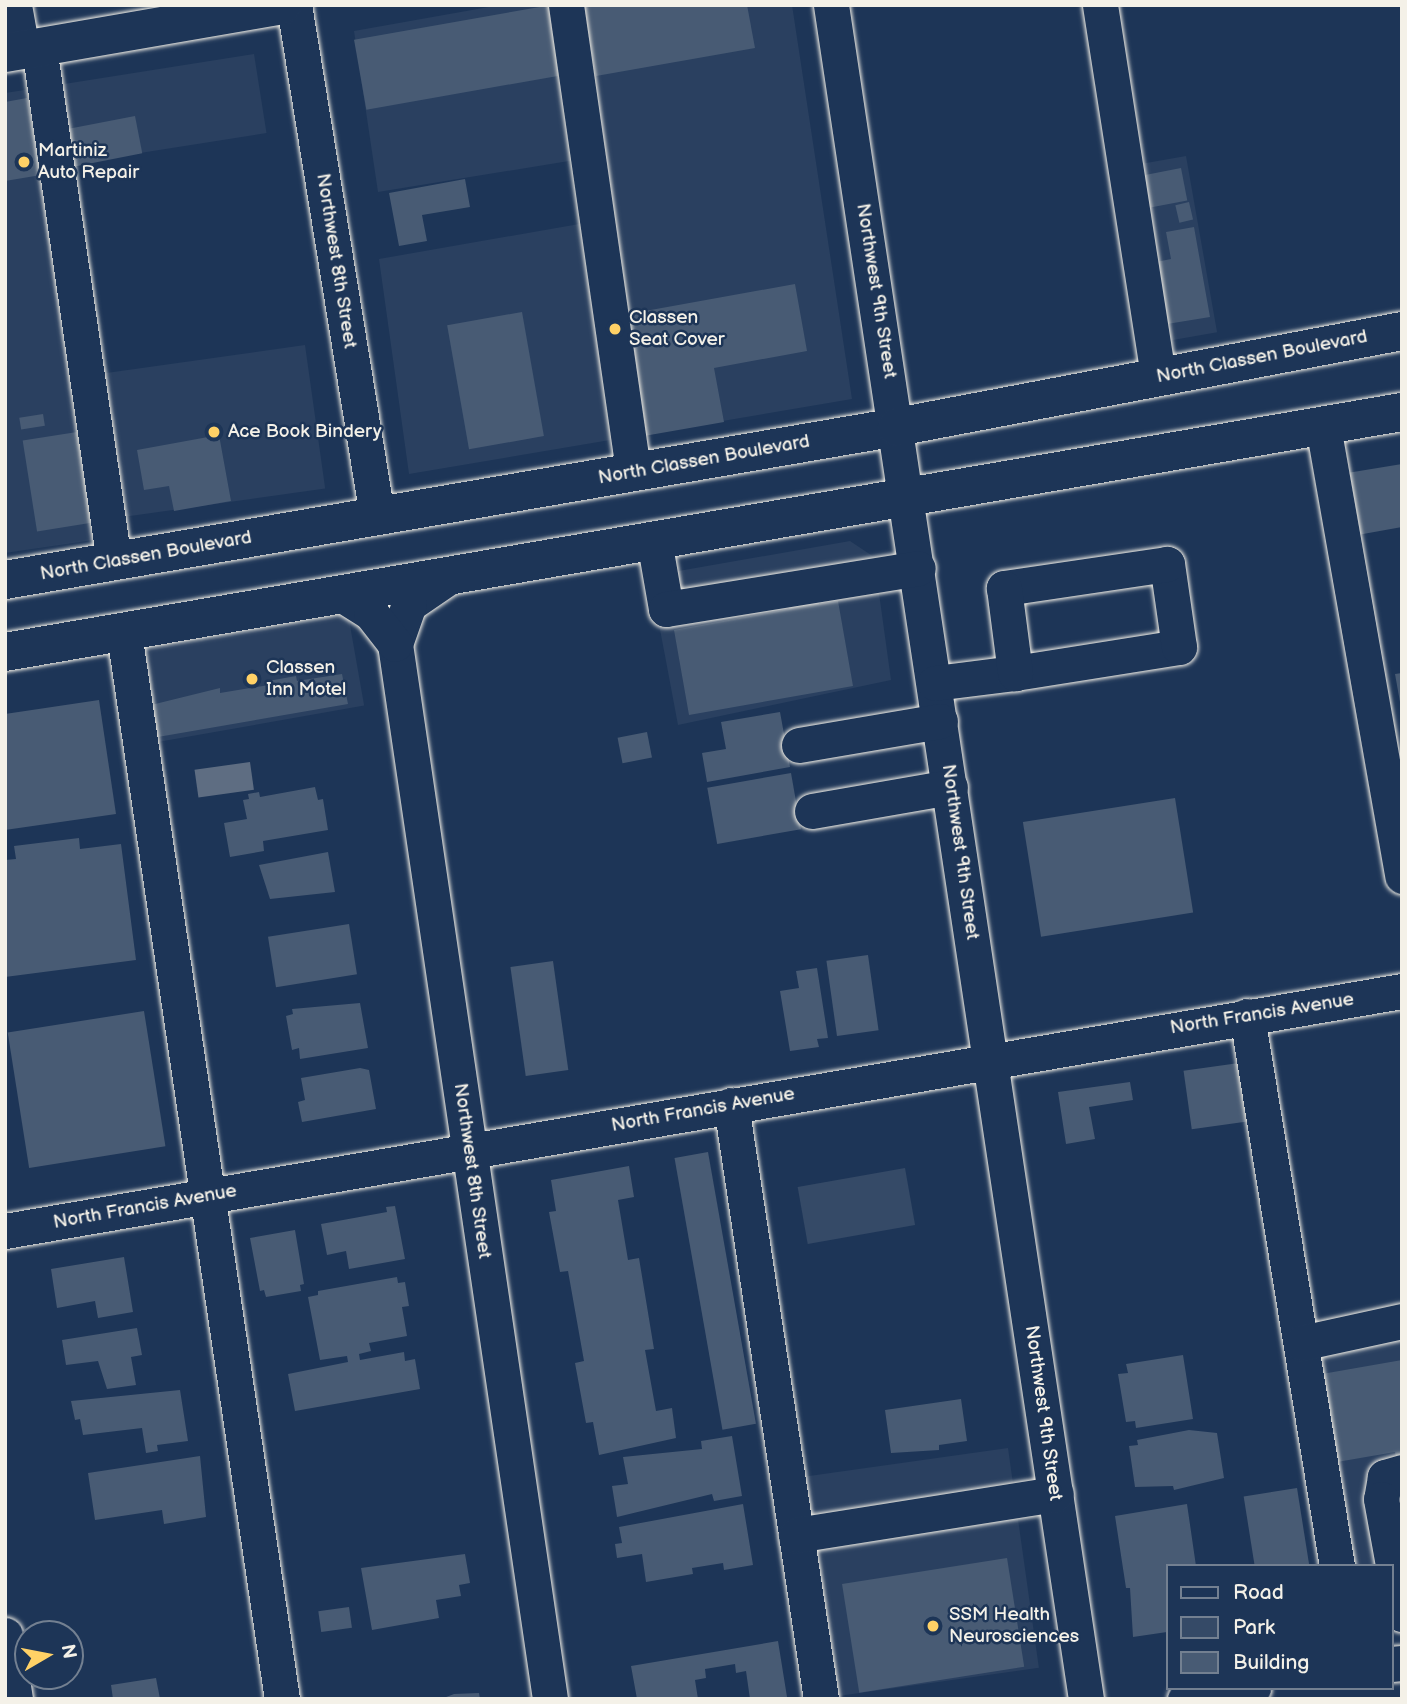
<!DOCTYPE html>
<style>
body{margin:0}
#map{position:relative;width:1407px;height:1704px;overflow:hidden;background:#1d3557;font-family:"Balsamiq Sans",sans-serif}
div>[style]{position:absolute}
.built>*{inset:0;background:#2a4060;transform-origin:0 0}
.green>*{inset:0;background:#354a67;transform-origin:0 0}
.water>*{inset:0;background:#5e6d82;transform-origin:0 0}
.building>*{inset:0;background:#485b74;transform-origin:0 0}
.roads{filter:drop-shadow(0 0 2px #f4f1e8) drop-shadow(0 0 2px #f4f1e8)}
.minor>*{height:35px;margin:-17.5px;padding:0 17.5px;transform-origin:17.5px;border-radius:17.5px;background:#1d3557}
.major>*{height:38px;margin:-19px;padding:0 19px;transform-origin:19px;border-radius:19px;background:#1d3557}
.dots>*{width:19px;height:19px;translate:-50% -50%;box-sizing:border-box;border:4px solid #1d3557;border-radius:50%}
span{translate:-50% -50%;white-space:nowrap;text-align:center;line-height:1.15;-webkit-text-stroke:5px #1d3557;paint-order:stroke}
.poi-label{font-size:19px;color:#f4f1e8}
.left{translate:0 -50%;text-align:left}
.street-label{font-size:19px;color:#f4f1e8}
.frame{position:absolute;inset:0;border:7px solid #f4f1e8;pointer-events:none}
.legend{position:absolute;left:1166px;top:1564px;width:228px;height:126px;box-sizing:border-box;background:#1d3557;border:2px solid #738091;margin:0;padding:9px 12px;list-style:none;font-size:21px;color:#f4f1e8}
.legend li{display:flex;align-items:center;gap:14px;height:35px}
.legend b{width:35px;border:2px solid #738091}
.north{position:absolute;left:14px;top:1620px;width:70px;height:70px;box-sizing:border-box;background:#1d3557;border:2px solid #738091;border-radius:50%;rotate:80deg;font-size:19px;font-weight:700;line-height:28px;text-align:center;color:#f4f1e8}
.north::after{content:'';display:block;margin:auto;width:24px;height:32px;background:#ffd166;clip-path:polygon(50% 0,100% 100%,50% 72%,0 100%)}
</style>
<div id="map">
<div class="built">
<div style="clip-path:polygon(500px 5px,552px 5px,575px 160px,378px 192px,354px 31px)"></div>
<div style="clip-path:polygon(583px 5px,792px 5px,852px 399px,409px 474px,379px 259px,585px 223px)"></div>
<div style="left:254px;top:54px;width:80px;height:197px;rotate:81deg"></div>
<div style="clip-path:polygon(31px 89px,100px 539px,5px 553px,5px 93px)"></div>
<div style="left:1186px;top:156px;width:179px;height:52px;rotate:80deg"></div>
<div style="left:305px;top:345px;width:145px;height:206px;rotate:82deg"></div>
<div style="clip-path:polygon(850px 541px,874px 557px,891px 680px,678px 725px,650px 576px)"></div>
<div style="left:348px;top:614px;width:93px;height:211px;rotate:80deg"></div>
<div style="clip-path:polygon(1402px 1334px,1402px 1602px,1391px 1566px,1347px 1566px,1315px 1349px)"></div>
<div style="left:1008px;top:1448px;width:222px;height:208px;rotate:82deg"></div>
</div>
<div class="green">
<div style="left:905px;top:1168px;width:58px;height:109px;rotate:80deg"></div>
</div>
<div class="water">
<div style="left:250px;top:762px;width:28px;height:56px;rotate:82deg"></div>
</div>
<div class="building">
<div style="left:551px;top:5px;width:71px;height:200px;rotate:80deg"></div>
<div style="clip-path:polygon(583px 5px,747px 5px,755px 48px,596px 76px)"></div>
<div style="clip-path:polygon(27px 98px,41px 175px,5px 181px,5px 102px)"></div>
<div style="left:135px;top:116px;width:38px;height:70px;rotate:79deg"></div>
<div style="left:1181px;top:168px;width:33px;height:43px;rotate:79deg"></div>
<div style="clip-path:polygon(465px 179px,470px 207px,422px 215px,427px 241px,399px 246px,389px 193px)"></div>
<div style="left:1189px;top:202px;width:18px;height:14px;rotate:77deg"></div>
<div style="clip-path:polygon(1194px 227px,1210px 317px,1167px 324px,1156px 262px,1171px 259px,1166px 232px)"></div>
<div style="clip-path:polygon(795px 284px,807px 351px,714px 368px,724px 422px,644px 436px,623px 315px)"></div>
<div style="left:522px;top:312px;width:126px;height:76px;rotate:80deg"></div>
<div style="left:43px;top:414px;width:12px;height:24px;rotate:81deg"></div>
<div style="left:77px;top:432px;width:92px;height:55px;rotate:81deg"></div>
<div style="clip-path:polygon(219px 435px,231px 501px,174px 511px,169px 486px,144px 490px,137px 450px)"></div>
<div style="clip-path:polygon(1402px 464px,1402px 527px,1352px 536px,1341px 474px)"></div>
<div style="clip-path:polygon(817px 594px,819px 604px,838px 601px,853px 686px,689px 715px,674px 630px,789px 609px,787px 599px)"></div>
<div style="clip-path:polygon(1402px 673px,1402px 702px,1400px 702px,1395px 674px)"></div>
<div style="clip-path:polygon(342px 674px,348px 704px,152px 738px,147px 706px,220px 688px,220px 693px,269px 685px,268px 681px,296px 676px,297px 681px)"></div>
<div style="clip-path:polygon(99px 700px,116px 814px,5px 830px,5px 714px)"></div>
<div style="clip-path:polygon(780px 712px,790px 767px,707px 782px,702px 753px,726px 749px,721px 722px)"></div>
<div style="left:647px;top:732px;width:26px;height:30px;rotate:79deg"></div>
<div style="left:791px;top:773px;width:57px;height:85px;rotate:80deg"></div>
<div style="clip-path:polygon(315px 787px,318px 800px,323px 799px,328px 830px,263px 841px,264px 851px,230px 857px,224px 823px,247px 819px,243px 800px,249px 799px,248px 794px,259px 792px,260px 797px)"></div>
<div style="left:1175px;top:798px;width:116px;height:154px;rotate:81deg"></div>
<div style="clip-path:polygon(79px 838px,80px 849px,121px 844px,136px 960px,5px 977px,5px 860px,16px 859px,14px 846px)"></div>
<div style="clip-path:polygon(328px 852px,335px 892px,270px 899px,259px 865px)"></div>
<div style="left:349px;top:924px;width:51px;height:82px;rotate:81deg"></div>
<div style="left:868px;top:955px;width:76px;height:42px;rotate:82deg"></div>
<div style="left:553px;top:961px;width:110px;height:43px;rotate:82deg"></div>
<div style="clip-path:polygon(817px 968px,828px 1038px,817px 1039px,819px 1047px,790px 1051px,780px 991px,799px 988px,796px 971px)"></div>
<div style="clip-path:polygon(360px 1003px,368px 1048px,300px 1059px,299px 1048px,292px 1050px,286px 1016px,293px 1014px,292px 1009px)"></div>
<div style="left:144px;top:1011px;width:137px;height:138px;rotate:81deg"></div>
<div style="left:1239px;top:1063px;width:59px;height:56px;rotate:82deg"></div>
<div style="clip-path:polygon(360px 1068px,369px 1070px,376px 1109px,302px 1122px,298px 1102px,305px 1100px,301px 1078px)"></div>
<div style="clip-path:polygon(1130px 1082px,1133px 1100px,1089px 1107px,1095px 1139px,1066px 1144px,1058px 1092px)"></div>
<div style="left:708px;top:1152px;width:276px;height:34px;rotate:80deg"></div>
<div style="clip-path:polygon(629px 1166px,634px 1197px,618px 1200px,628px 1260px,639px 1258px,654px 1349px,645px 1350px,656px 1411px,672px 1408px,676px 1438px,599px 1455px,593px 1422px,586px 1423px,575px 1363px,584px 1361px,568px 1271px,560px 1272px,549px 1212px,556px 1211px,551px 1180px)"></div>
<div style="clip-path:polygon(395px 1206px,405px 1259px,349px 1269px,346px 1251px,327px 1255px,321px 1224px,387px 1212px,386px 1207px)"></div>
<div style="clip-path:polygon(295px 1230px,304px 1284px,300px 1285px,301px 1291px,266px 1297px,264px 1290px,260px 1291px,250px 1238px)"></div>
<div style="clip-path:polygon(124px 1257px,133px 1312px,98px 1318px,95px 1301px,57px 1308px,51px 1269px)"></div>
<div style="clip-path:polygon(397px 1277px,398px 1283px,405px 1282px,409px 1306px,402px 1307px,407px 1336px,369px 1343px,371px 1351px,359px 1354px,360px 1360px,404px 1352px,405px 1361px,415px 1359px,420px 1389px,295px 1411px,288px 1374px,348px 1362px,347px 1356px,320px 1360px,308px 1297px,318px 1295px,318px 1291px)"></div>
<div style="clip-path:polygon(137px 1328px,142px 1355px,131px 1357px,136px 1385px,107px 1389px,98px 1361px,66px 1365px,62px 1340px)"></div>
<div style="clip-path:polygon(1183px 1355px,1193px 1419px,1136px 1428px,1135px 1421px,1126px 1422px,1118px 1374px,1128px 1373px,1126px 1364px)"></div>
<div style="clip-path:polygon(1402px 1360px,1402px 1463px,1397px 1464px,1395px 1452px,1337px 1462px,1322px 1374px)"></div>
<div style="clip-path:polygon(180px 1390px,188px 1441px,157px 1445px,158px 1451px,146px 1453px,142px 1428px,83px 1435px,80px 1419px,75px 1420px,71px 1401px)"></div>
<div style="clip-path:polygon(961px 1399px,967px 1441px,939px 1445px,939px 1450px,891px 1453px,885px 1410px)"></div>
<div style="clip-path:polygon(1189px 1430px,1217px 1433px,1224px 1478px,1174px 1490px,1173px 1486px,1135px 1487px,1129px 1446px,1138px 1445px,1137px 1440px)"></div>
<div style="clip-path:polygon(732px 1436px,742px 1496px,714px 1501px,712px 1494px,617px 1517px,612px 1486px,628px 1484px,623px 1457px,702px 1449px,701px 1441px)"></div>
<div style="clip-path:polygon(200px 1456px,206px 1517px,164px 1524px,162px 1510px,95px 1520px,88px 1473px)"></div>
<div style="left:1297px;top:1488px;width:79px;height:54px;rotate:81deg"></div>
<div style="clip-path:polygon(743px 1504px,753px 1565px,724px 1570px,723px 1563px,692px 1568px,693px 1574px,646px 1582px,642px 1554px,617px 1558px,615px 1544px,622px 1543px,619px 1527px)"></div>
<div style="clip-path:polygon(1187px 1504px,1196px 1566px,1167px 1566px,1167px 1632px,1133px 1637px,1130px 1588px,1126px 1588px,1115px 1516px)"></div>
<div style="clip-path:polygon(465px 1554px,470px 1583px,459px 1585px,461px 1596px,436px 1600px,439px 1618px,372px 1630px,361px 1568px)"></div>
<div style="left:1007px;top:1558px;width:110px;height:167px;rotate:81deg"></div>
<div style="left:349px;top:1607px;width:21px;height:31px;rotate:82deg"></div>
<div style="clip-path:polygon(778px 1641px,787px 1697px,750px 1699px,746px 1671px,736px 1673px,735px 1664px,705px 1669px,706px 1678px,695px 1680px,698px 1699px,637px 1699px,631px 1666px)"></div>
<div style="clip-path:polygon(156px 1678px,160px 1699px,113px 1699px,111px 1685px)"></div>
<div style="clip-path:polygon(479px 1693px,480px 1699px,441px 1699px,454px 1694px)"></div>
</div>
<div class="roads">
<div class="minor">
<div style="left:14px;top:5px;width:46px;rotate:79.9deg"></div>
<div style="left:294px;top:5px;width:518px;rotate:80.77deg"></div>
<div style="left:566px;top:5px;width:472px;rotate:81.8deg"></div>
<div style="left:831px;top:5px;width:1713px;rotate:81.44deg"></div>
<div style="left:1100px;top:5px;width:376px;rotate:81.1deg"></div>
<div style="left:39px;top:47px;width:520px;rotate:81.71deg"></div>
<div style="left:1323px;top:426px;width:457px;rotate:80deg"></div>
<div style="left:654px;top:540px;width:70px;rotate:80.1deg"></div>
<div style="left:666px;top:609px;width:255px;rotate:-9.2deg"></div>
<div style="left:450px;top:576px;width:50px;rotate:145.7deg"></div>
<div style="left:409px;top:604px;width:42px;rotate:109.3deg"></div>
<div style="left:395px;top:644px;width:1066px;rotate:81.64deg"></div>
<div style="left:341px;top:594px;width:36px;rotate:32deg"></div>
<div style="left:371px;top:613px;width:39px;rotate:52deg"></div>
<div style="left:124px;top:633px;width:1078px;rotate:81.57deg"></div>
<div style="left:935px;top:683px;width:81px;rotate:-7.1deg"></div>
<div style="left:1015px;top:673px;width:166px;rotate:-9deg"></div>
<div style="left:1179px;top:647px;width:84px;rotate:-98.2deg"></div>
<div style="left:1167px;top:564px;width:165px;rotate:171.6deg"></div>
<div style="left:1004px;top:588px;width:86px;rotate:82.6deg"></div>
<div style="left:799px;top:745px;width:143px;rotate:-9.7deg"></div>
<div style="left:812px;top:811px;width:140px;rotate:-9.9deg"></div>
<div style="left:1247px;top:1016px;width:557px;rotate:80.71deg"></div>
<div style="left:731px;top:1105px;width:601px;rotate:81.38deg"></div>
<div style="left:5px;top:1231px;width:1417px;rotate:-9.75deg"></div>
<div style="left:1301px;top:1343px;width:103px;rotate:-12.3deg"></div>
<div style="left:1402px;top:1472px;width:18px;rotate:164deg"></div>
<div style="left:1385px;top:1477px;width:22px;rotate:100deg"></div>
<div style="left:1381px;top:1499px;width:117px;rotate:79.7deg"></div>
<div style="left:796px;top:1535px;width:263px;rotate:-9deg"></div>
<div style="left:5px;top:1635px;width:65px;rotate:81.1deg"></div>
<div style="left:1391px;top:1664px;width:11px;rotate:-5deg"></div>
<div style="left:1185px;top:1699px;width:69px;rotate:-9.2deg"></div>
</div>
<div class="major">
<div style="left:5px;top:53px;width:281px;rotate:-9.8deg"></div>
<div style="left:5px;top:580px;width:905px;rotate:-9.73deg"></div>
<div style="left:897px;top:427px;width:514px;rotate:-10.76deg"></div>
<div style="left:5px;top:652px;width:1417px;rotate:-9.75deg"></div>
</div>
</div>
<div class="dots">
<div style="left:24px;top:162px;background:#ffd166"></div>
<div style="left:615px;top:329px;background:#ffd166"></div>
<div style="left:214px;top:432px;background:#ffd166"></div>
<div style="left:252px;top:679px;background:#ffd166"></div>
<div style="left:933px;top:1626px;background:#ffd166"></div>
</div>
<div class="poi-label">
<span class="left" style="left:38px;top:162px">Martiniz<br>Auto Repair</span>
<span class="left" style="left:629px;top:329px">Classen<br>Seat Cover</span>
<span class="left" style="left:228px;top:432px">Ace Book Bindery</span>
<span class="left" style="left:266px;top:679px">Classen<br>Inn Motel</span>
<span class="left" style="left:949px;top:1626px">SSM Health<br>Neurosciences</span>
</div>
<div class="street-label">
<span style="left:336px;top:261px;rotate:81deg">Northwest 8th Street</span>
<span style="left:876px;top:291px;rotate:81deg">Northwest 9th Street</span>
<span style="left:1262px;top:357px;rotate:-11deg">North Classen Boulevard</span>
<span style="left:704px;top:460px;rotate:-10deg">North Classen Boulevard</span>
<span style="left:146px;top:556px;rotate:-10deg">North Classen Boulevard</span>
<span style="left:960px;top:852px;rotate:82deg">Northwest 9th Street</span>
<span style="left:1262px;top:1014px;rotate:-9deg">North Francis Avenue</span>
<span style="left:703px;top:1110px;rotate:-10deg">North Francis Avenue</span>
<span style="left:472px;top:1171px;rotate:82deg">Northwest 8th Street</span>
<span style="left:145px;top:1207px;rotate:-10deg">North Francis Avenue</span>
<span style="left:1043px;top:1413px;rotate:82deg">Northwest 9th Street</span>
</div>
<div class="frame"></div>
<ul class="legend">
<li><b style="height:9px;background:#1d3557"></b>Road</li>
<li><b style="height:19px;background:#354a67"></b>Park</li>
<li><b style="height:19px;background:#485b74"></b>Building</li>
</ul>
<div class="north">N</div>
</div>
